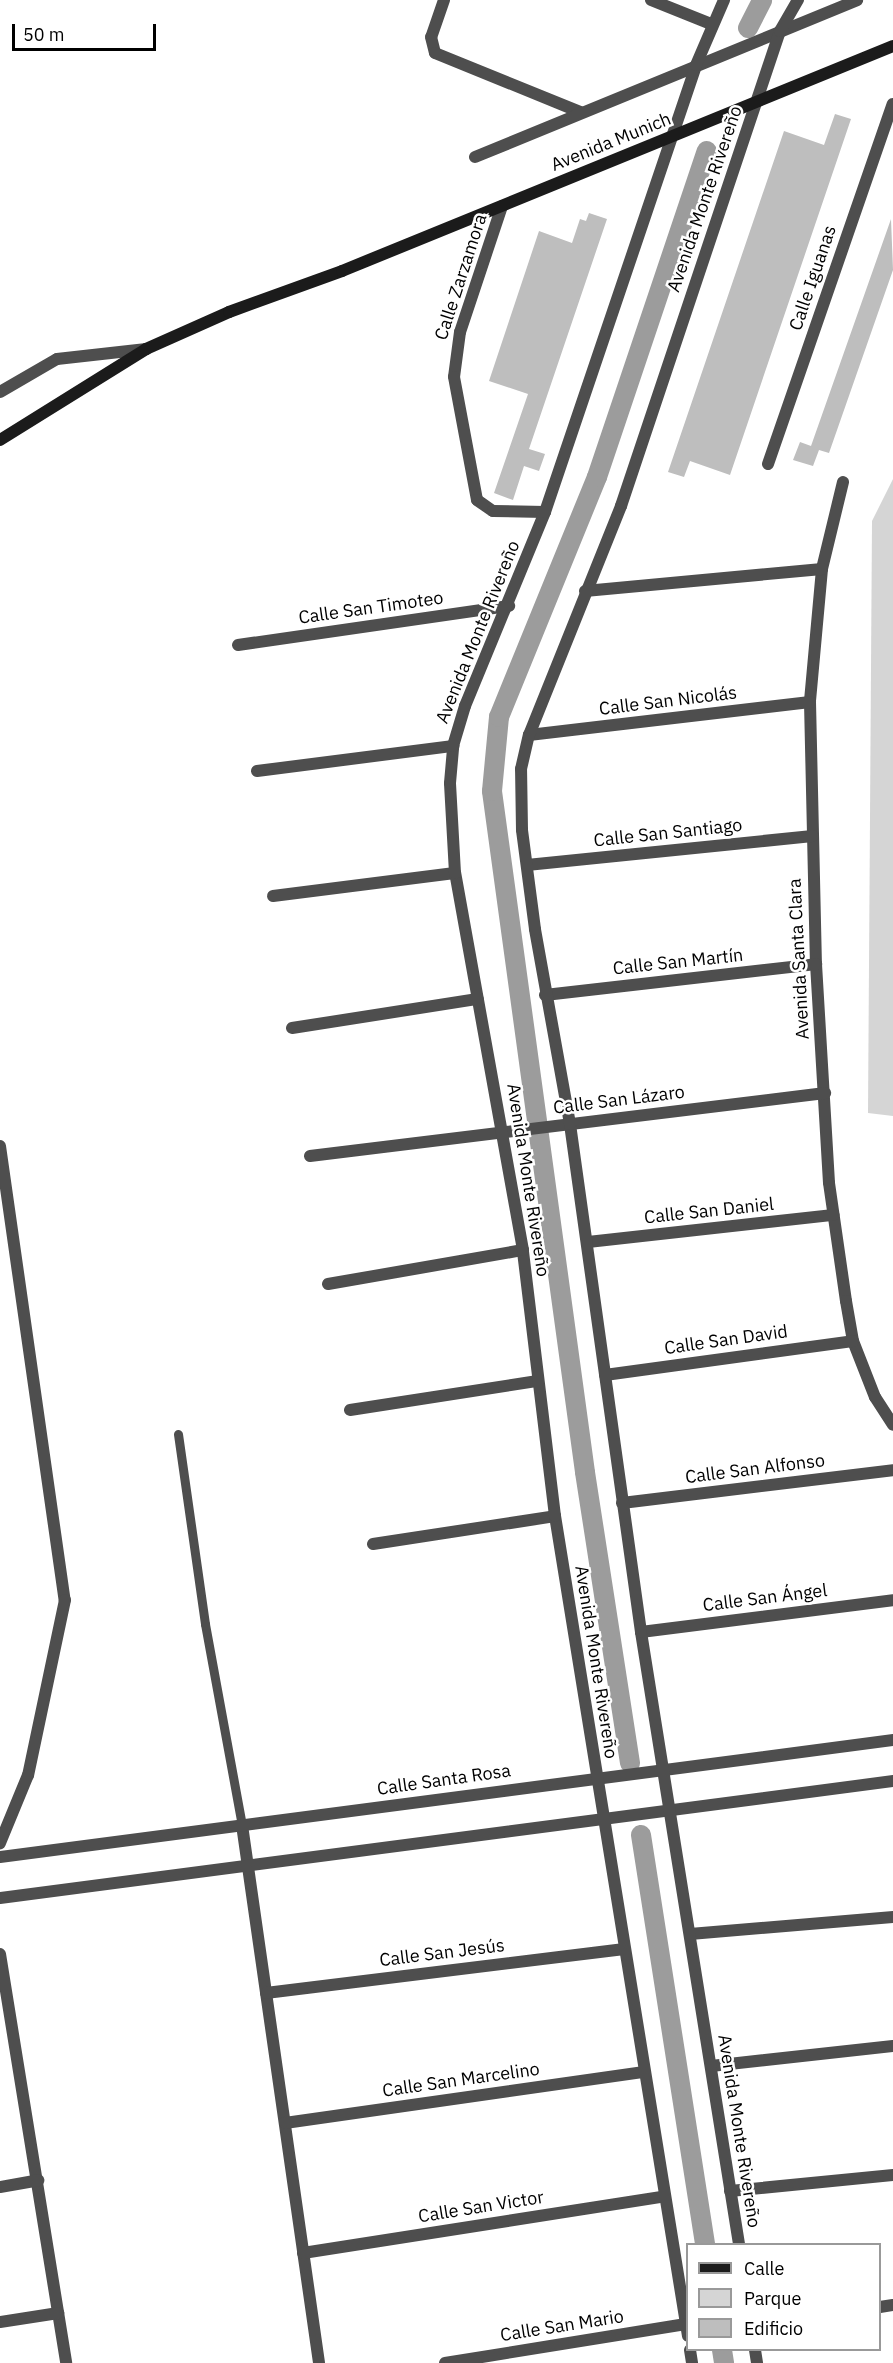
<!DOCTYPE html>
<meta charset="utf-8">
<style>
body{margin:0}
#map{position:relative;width:893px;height:2363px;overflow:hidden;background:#fff;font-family:"IBM Plex Sans",sans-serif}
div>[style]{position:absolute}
.green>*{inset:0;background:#d5d5d5}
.canal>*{height:20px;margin:-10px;padding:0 10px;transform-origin:10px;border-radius:10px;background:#9c9c9c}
.building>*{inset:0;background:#bebebe}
.lane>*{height:9px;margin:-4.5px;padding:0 4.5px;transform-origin:4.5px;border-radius:4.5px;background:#4e4e4e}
.street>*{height:12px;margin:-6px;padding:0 6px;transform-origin:6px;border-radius:6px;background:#4e4e4e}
.secondary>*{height:12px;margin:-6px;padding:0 6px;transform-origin:6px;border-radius:6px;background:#1b1b1b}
span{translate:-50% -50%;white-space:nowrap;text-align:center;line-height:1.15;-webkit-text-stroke:5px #fff;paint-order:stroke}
.street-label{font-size:18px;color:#000}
.legend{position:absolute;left:686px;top:2243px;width:195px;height:108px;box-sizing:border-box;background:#fff;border:2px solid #999;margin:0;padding:8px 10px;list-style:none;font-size:18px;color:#000}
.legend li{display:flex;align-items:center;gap:12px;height:30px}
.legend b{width:30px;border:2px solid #999}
.scale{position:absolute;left:12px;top:24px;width:144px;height:27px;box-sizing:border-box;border:3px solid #000;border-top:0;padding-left:8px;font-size:18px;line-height:21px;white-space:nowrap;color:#000;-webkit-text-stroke:4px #fff;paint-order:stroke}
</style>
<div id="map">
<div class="green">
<div style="clip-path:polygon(893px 479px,893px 1116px,868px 1113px,872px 521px)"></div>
</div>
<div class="canal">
<div style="left:748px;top:28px;width:31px;rotate:-63deg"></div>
<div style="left:630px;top:1763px;width:294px;rotate:-98.8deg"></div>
<div style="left:585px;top:1472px;width:687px;rotate:-97.78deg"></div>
<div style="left:492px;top:791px;width:74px;rotate:-84.6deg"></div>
<div style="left:499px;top:717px;width:259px;rotate:-67.8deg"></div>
<div style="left:597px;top:477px;width:344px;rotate:-71.4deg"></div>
<div style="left:641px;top:1835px;width:414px;rotate:81.1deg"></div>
<div style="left:722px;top:2350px;width:13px;rotate:81deg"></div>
</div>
<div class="building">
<div style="clip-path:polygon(835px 114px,851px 119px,730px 475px,690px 461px,684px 477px,668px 472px,784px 131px,824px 145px)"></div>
<div style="clip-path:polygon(589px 213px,607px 219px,529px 449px,545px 454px,539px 471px,524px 466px,513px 500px,494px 493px,528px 394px,489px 381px,539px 231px,572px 243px,580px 219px,586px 221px)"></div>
<div style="clip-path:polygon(891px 219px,893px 270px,829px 453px,819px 450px,813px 466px,793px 460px,800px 442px,811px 446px)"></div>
</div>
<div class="lane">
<div style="left:178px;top:1434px;width:192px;rotate:81.9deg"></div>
<div style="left:205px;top:1624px;width:204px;rotate:79.6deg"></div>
</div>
<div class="street">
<div style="left:444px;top:0;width:39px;rotate:109deg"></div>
<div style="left:431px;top:37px;width:16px;rotate:76deg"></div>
<div style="left:435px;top:53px;width:157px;rotate:22.1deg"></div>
<div style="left:651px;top:0;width:65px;rotate:21.8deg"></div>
<div style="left:475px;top:157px;width:413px;rotate:-22.3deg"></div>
<div style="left:502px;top:206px;width:133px;rotate:108.4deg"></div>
<div style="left:460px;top:332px;width:45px;rotate:97.6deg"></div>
<div style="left:454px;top:377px;width:125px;rotate:79.4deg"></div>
<div style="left:477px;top:500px;width:19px;rotate:35deg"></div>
<div style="left:493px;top:511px;width:52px;rotate:1.1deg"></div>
<div style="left:0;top:392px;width:66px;rotate:-30.1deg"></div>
<div style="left:57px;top:359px;width:90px;rotate:-6.4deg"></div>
<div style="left:768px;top:464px;width:381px;rotate:-70.9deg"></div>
<div style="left:843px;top:482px;width:89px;rotate:103.6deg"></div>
<div style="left:822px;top:569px;width:134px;rotate:95.2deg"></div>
<div style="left:810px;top:702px;width:262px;rotate:88.7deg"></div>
<div style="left:816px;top:964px;width:219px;rotate:86.6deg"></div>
<div style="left:829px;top:1183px;width:119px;rotate:81.8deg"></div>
<div style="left:846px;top:1301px;width:41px;rotate:80.1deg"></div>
<div style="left:853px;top:1341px;width:60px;rotate:68.6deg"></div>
<div style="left:875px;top:1397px;width:33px;rotate:57deg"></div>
<div style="left:585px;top:591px;width:238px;rotate:-5.3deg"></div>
<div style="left:238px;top:645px;width:274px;rotate:-8.2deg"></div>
<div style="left:529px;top:735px;width:283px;rotate:-6.7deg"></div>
<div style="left:257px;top:771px;width:198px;rotate:-7.3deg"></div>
<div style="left:527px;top:865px;width:287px;rotate:-5.8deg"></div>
<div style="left:273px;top:896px;width:183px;rotate:-7.2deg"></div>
<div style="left:545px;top:995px;width:273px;rotate:-6.5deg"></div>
<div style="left:292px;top:1028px;width:188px;rotate:-8.9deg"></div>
<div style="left:0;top:1146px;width:459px;rotate:81.9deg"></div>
<div style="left:65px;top:1600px;width:179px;rotate:101.9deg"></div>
<div style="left:28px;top:1775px;width:74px;rotate:112.4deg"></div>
<div style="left:310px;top:1156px;width:519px;rotate:-6.97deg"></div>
<div style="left:588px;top:1242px;width:247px;rotate:-6.3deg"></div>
<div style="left:328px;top:1284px;width:198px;rotate:-9.9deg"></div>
<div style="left:605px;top:1375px;width:250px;rotate:-7.8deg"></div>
<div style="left:350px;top:1410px;width:190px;rotate:-8.8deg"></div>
<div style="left:622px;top:1503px;width:273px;rotate:-6.9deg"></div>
<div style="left:373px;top:1544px;width:184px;rotate:-8.7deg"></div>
<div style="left:641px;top:1632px;width:254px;rotate:-7.2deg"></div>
<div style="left:242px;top:1825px;width:543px;rotate:81.85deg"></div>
<div style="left:0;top:1857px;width:901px;rotate:-7.46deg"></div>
<div style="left:0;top:1898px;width:901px;rotate:-7.46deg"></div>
<div style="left:690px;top:1934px;width:204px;rotate:-4.8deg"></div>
<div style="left:0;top:1954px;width:414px;rotate:80.8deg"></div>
<div style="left:266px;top:1993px;width:359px;rotate:-7deg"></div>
<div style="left:711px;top:2066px;width:183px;rotate:-6.3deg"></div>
<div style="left:285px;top:2123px;width:361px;rotate:-8.1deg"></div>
<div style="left:0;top:2187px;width:39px;rotate:-10deg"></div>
<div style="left:730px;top:2191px;width:164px;rotate:-5.6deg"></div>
<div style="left:739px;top:2244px;width:620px;rotate:-99.1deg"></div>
<div style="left:641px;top:1632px;width:513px;rotate:-97.96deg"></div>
<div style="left:570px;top:1124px;width:198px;rotate:-100.2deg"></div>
<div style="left:535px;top:929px;width:100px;rotate:-97.5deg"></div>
<div style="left:522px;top:830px;width:61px;rotate:-90.9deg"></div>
<div style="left:521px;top:769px;width:35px;rotate:-77deg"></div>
<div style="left:529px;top:735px;width:247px;rotate:-68.1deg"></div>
<div style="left:621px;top:506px;width:501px;rotate:-71.49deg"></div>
<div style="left:780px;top:31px;width:36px;rotate:-60deg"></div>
<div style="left:303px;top:2253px;width:366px;rotate:-8.9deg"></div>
<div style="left:880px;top:2307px;width:13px;rotate:-9deg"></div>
<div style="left:0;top:2322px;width:59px;rotate:-8.8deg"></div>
<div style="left:688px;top:2336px;width:831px;rotate:-99.21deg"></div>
<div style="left:555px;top:1516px;width:268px;rotate:-96.9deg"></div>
<div style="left:523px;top:1250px;width:383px;rotate:-100.2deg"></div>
<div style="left:455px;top:873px;width:90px;rotate:-93.2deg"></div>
<div style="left:450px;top:783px;width:37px;rotate:-85deg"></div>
<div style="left:453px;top:746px;width:42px;rotate:-73.3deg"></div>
<div style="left:465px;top:706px;width:210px;rotate:-67.6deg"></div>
<div style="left:545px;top:512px;width:472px;rotate:-71.3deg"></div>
<div style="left:696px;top:65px;width:71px;rotate:-66.7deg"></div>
<div style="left:690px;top:2350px;width:13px;rotate:81deg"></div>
<div style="left:755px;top:2350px;width:13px;rotate:81deg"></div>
<div style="left:445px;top:2363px;width:244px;rotate:-9.2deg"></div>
</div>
<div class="secondary">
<div style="left:0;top:440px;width:172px;rotate:-31.9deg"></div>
<div style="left:146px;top:349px;width:91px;rotate:-24deg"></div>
<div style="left:229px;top:312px;width:120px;rotate:-19.9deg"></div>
<div style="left:342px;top:271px;width:595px;rotate:-22.21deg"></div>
</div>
<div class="street-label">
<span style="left:611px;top:142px;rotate:-22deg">Avenida Munich</span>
<span style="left:705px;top:199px;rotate:-71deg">Avenida Monte Rivereño</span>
<span style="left:461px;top:277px;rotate:-72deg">Calle Zarzamora</span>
<span style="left:813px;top:278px;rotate:-71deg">Calle Iguanas</span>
<span style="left:371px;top:608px;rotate:-8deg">Calle San Timoteo</span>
<span style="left:478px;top:632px;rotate:-68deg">Avenida Monte Rivereño</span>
<span style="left:668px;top:701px;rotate:-7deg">Calle San Nicolás</span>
<span style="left:668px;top:833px;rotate:-6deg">Calle San Santiago</span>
<span style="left:799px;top:959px;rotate:-93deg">Avenida Santa Clara</span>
<span style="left:678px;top:962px;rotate:-6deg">Calle San Martín</span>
<span style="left:619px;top:1100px;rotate:-7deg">Calle San Lázaro</span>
<span style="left:528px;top:1180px;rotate:81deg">Avenida Monte Rivereño</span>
<span style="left:709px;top:1211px;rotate:-6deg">Calle San Daniel</span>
<span style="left:726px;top:1340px;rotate:-8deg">Calle San David</span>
<span style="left:755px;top:1469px;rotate:-7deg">Calle San Alfonso</span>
<span style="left:765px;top:1598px;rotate:-7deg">Calle San Ángel</span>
<span style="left:596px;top:1662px;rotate:81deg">Avenida Monte Rivereño</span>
<span style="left:444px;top:1780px;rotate:-8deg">Calle Santa Rosa</span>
<span style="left:442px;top:1953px;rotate:-7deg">Calle San Jesús</span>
<span style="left:461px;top:2080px;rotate:-8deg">Calle San Marcelino</span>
<span style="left:739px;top:2131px;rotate:81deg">Avenida Monte Rivereño</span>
<span style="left:481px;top:2207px;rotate:-9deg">Calle San Victor</span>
<span style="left:562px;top:2326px;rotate:-9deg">Calle San Mario</span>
</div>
<ul class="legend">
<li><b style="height:8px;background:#1b1b1b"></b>Calle</li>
<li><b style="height:16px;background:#d5d5d5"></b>Parque</li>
<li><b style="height:16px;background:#bebebe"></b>Edificio</li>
</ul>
<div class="scale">50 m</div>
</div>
